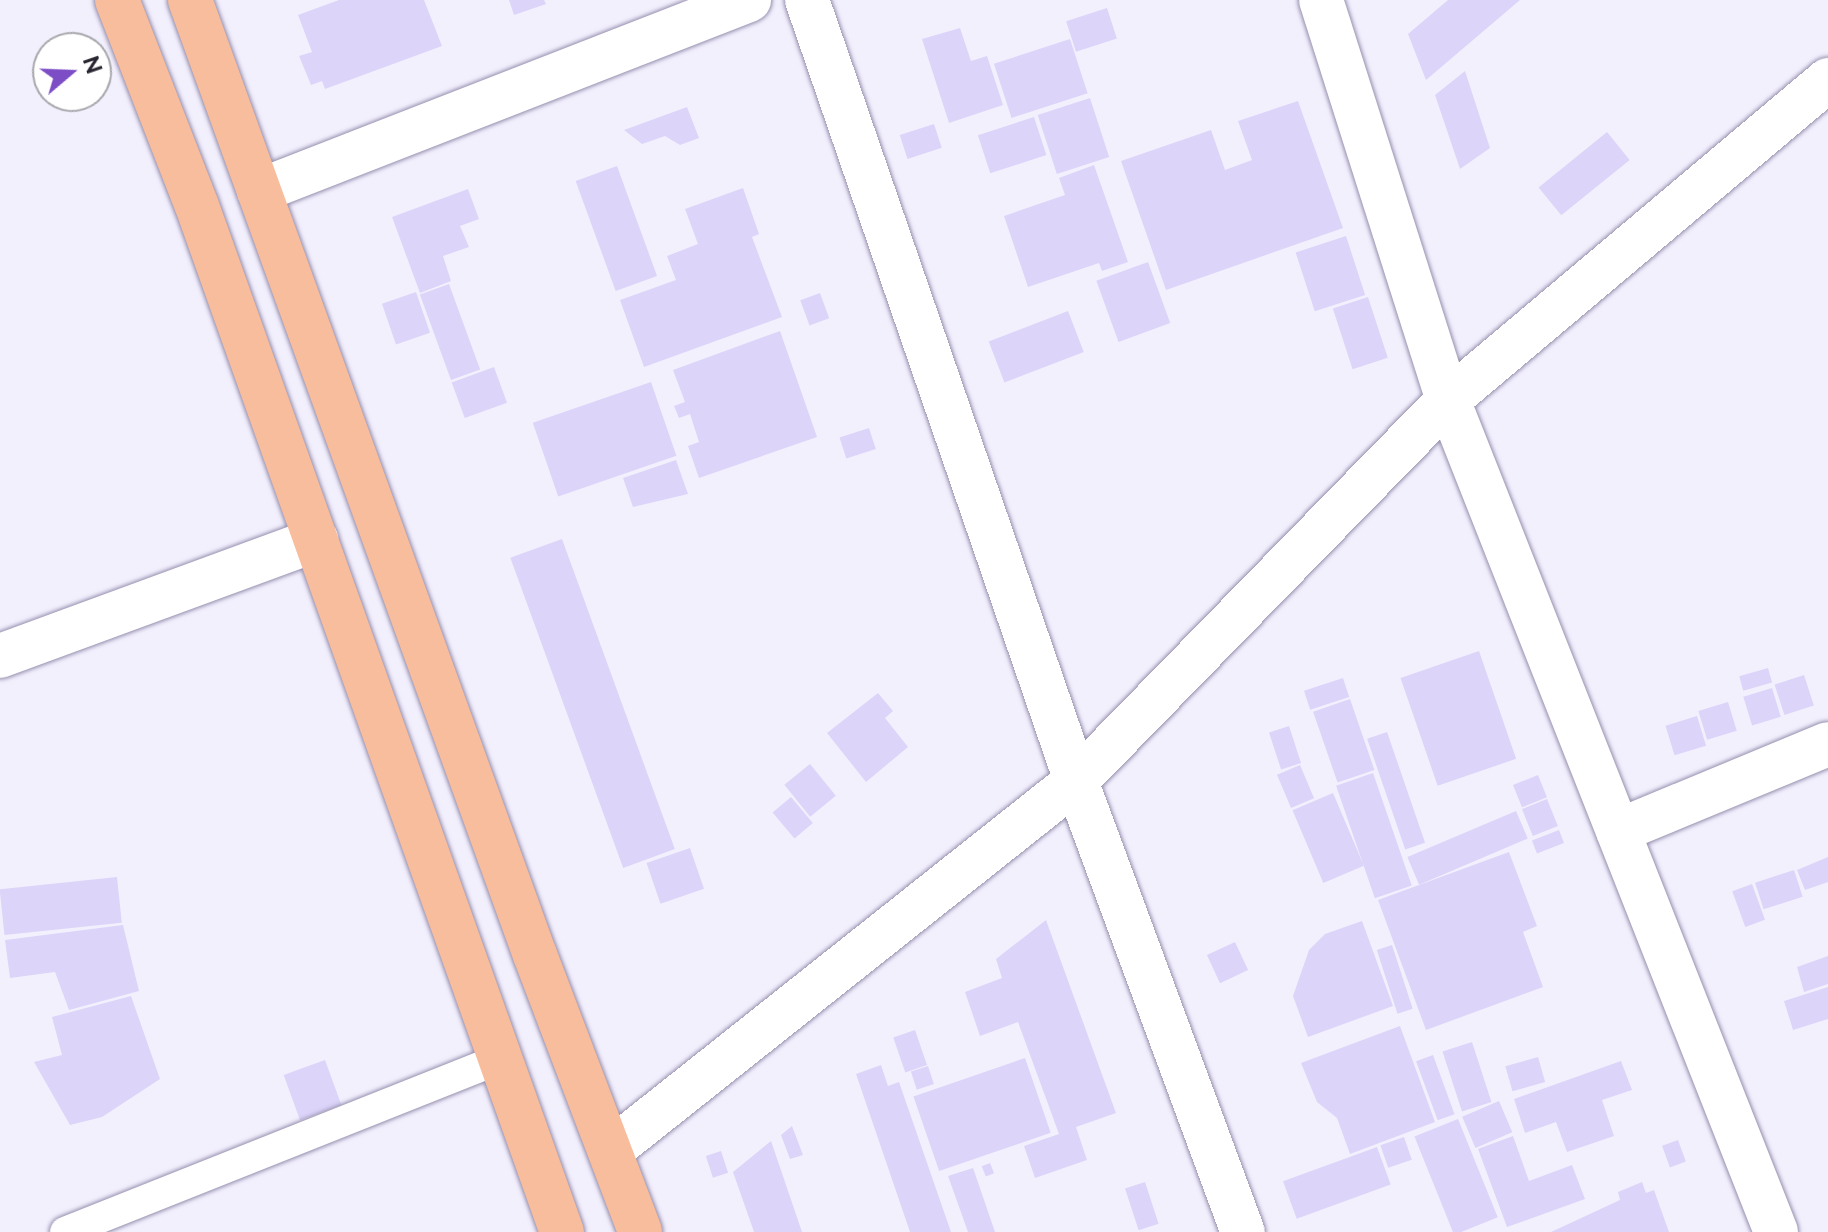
<!DOCTYPE html>
<style>
body{margin:0}
#map{position:relative;width:1828px;height:1232px;overflow:hidden;background:#f3f0fe;font-family:Raleway,sans-serif}
div>[style]{position:absolute}
.building>*{inset:0;background:#dcd4f9;transform-origin:0 0}
.roads{filter:drop-shadow(0 0 2px #968fae) drop-shadow(0 0 2px #968fae)}
.service>*{height:30px;margin:-15px;padding:0 15px;transform-origin:15px;border-radius:15px;background:#fff}
.minor>*{height:44px;margin:-22px;padding:0 22px;transform-origin:22px;border-radius:22px;background:#fff}
.primary>*{height:44px;margin:-22px;padding:0 22px;transform-origin:22px;border-radius:22px;background:#f7bd9d}
span{translate:-50% -50%;white-space:nowrap;text-align:center;line-height:1.15;-webkit-text-stroke:8px #fff;paint-order:stroke}
.north{position:absolute;left:32px;top:32px;width:80px;height:80px;box-sizing:border-box;background:#fff;border:2px solid #a9a8ad;border-radius:50%;rotate:71deg;font-size:22px;font-weight:700;line-height:32px;text-align:center;color:#282531}
.north::after{content:'';display:block;margin:auto;width:28px;height:36px;background:#7d4dc5;clip-path:polygon(50% 0,100% 100%,50% 72%,0 100%)}
</style>
<div id="map">
<div class="building">
<div style="clip-path:polygon(339px 0,424px 0,442px 46px,325px 89px,322px 81px,311px 85px,299px 56px,312px 52px,298px 15px)"></div>
<div style="clip-path:polygon(509px 0,544px 0,546px 4px,514px 15px)"></div>
<div style="clip-path:polygon(1448px 0,1520px 0,1426px 80px,1408px 34px)"></div>
<div style="left:1107px;top:8px;width:32px;height:43px;rotate:72deg"></div>
<div style="clip-path:polygon(960px 28px,971px 61px,987px 56px,1003px 105px,949px 123px,922px 39px)"></div>
<div style="left:1070px;top:39px;width:57px;height:80px;rotate:72deg"></div>
<div style="clip-path:polygon(1465px 71px,1490px 148px,1460px 169px,1435px 95px)"></div>
<div style="left:1090px;top:98px;width:62px;height:55px;rotate:72deg"></div>
<div style="clip-path:polygon(1298px 101px,1343px 228px,1166px 290px,1121px 161px,1211px 130px,1225px 170px,1252px 160px,1238px 121px)"></div>
<div style="clip-path:polygon(687px 107px,699px 138px,680px 145px,665px 136px,642px 144px,624px 130px)"></div>
<div style="left:1034px;top:117px;width:40px;height:59px;rotate:72deg"></div>
<div style="left:934px;top:124px;width:25px;height:36px;rotate:72deg"></div>
<div style="left:1607px;top:132px;width:36px;height:88px;rotate:51deg"></div>
<div style="clip-path:polygon(1094px 165px,1128px 262px,1102px 271px,1099px 263px,1028px 287px,1004px 216px,1065px 195px,1059px 178px)"></div>
<div style="left:617px;top:166px;width:117px;height:44px;rotate:70deg"></div>
<div style="clip-path:polygon(743px 188px,759px 234px,752px 237px,782px 317px,644px 367px,620px 300px,676px 280px,667px 256px,698px 244px,685px 209px)"></div>
<div style="clip-path:polygon(468px 189px,479px 219px,460px 226px,469px 247px,443px 256px,451px 281px,420px 293px,392px 217px)"></div>
<div style="left:1346px;top:236px;width:62px;height:53px;rotate:72deg"></div>
<div style="left:1148px;top:262px;width:65px;height:55px;rotate:70deg"></div>
<div style="left:449px;top:284px;width:91px;height:31px;rotate:70deg"></div>
<div style="left:416px;top:292px;width:43px;height:36px;rotate:71deg"></div>
<div style="left:820px;top:293px;width:27px;height:21px;rotate:70deg"></div>
<div style="left:1368px;top:297px;width:64px;height:37px;rotate:72deg"></div>
<div style="left:1068px;top:311px;width:44px;height:85px;rotate:69deg"></div>
<div style="clip-path:polygon(780px 331px,817px 437px,699px 478px,688px 446px,699px 442px,690px 414px,679px 418px,674px 406px,685px 402px,673px 370px)"></div>
<div style="left:494px;top:367px;width:38px;height:45px;rotate:70deg"></div>
<div style="left:651px;top:382px;width:78px;height:125px;rotate:71deg"></div>
<div style="left:869px;top:428px;width:22px;height:31px;rotate:72deg"></div>
<div style="clip-path:polygon(676px 460px,688px 494px,633px 507px,623px 478px)"></div>
<div style="left:562px;top:539px;width:330px;height:55px;rotate:70deg"></div>
<div style="left:1479px;top:651px;width:114px;height:83px;rotate:71deg"></div>
<div style="left:1768px;top:668px;width:15px;height:30px;rotate:74deg"></div>
<div style="left:1804px;top:675px;width:32px;height:31px;rotate:72deg"></div>
<div style="left:1343px;top:678px;width:20px;height:41px;rotate:72deg"></div>
<div style="left:1772px;top:688px;width:30px;height:30px;rotate:73deg"></div>
<div style="clip-path:polygon(878px 693px,893px 711px,885px 718px,908px 747px,866px 782px,827px 733px)"></div>
<div style="left:1350px;top:699px;width:75px;height:39px;rotate:71deg"></div>
<div style="left:1728px;top:702px;width:30px;height:31px;rotate:73deg"></div>
<div style="left:1697px;top:716px;width:31px;height:33px;rotate:73deg"></div>
<div style="left:1289px;top:726px;width:39px;height:21px;rotate:72deg"></div>
<div style="left:1387px;top:732px;width:117px;height:21px;rotate:71deg"></div>
<div style="left:810px;top:764px;width:41px;height:33px;rotate:51deg"></div>
<div style="left:1300px;top:765px;width:36px;height:25px;rotate:67deg"></div>
<div style="left:1373px;top:773px;width:119px;height:39px;rotate:71deg"></div>
<div style="left:1538px;top:775px;width:24px;height:27px;rotate:68deg"></div>
<div style="left:1333px;top:793px;width:79px;height:44px;rotate:67deg"></div>
<div style="left:791px;top:797px;width:34px;height:24px;rotate:50deg"></div>
<div style="left:1547px;top:799px;width:29px;height:27px;rotate:68deg"></div>
<div style="left:1516px;top:811px;width:30px;height:118px;rotate:67deg"></div>
<div style="left:1559px;top:830px;width:14px;height:29px;rotate:69deg"></div>
<div style="left:690px;top:848px;width:43px;height:46px;rotate:71deg"></div>
<div style="clip-path:polygon(1509px 852px,1537px 926px,1523px 932px,1543px 987px,1426px 1030px,1378px 900px)"></div>
<div style="clip-path:polygon(1828px 857px,1828px 882px,1805px 890px,1797px 870px)"></div>
<div style="left:1794px;top:870px;width:28px;height:41px;rotate:72deg"></div>
<div style="left:117px;top:877px;width:46px;height:118px;rotate:84deg"></div>
<div style="left:1752px;top:884px;width:38px;height:21px;rotate:70deg"></div>
<div style="clip-path:polygon(1046px 920px,1116px 1113px,1076px 1127px,1087px 1160px,1035px 1178px,1024px 1146px,1059px 1134px,1018px 1022px,980px 1036px,965px 992px,1002px 978px,996px 959px)"></div>
<div style="clip-path:polygon(1362px 921px,1393px 1006px,1308px 1037px,1293px 996px,1309px 950px,1325px 934px)"></div>
<div style="clip-path:polygon(123px 925px,139px 991px,69px 1010px,55px 972px,10px 978px,5px 940px)"></div>
<div style="left:1235px;top:942px;width:31px;height:31px;rotate:65deg"></div>
<div style="left:1392px;top:945px;width:67px;height:16px;rotate:72deg"></div>
<div style="clip-path:polygon(1828px 956px,1828px 984px,1804px 992px,1797px 967px)"></div>
<div style="clip-path:polygon(1828px 987px,1828px 1019px,1793px 1030px,1784px 1001px)"></div>
<div style="clip-path:polygon(131px 996px,160px 1079px,102px 1117px,70px 1125px,34px 1062px,62px 1055px,52px 1017px)"></div>
<div style="clip-path:polygon(1400px 1026px,1435px 1122px,1350px 1154px,1337px 1118px,1317px 1102px,1301px 1063px)"></div>
<div style="left:915px;top:1030px;width:37px;height:23px;rotate:71deg"></div>
<div style="left:1472px;top:1042px;width:63px;height:31px;rotate:72deg"></div>
<div style="left:1433px;top:1055px;width:63px;height:18px;rotate:70deg"></div>
<div style="left:1538px;top:1057px;width:26px;height:34px;rotate:74deg"></div>
<div style="left:1025px;top:1058px;width:79px;height:118px;rotate:71deg"></div>
<div style="left:325px;top:1060px;width:48px;height:44px;rotate:70deg"></div>
<div style="clip-path:polygon(1621px 1061px,1632px 1090px,1602px 1100px,1614px 1136px,1567px 1152px,1556px 1122px,1525px 1133px,1514px 1099px)"></div>
<div style="clip-path:polygon(881px 1065px,888px 1086px,899px 1082px,951px 1232px,910px 1232px,856px 1074px)"></div>
<div style="left:928px;top:1066px;width:19px;height:18px;rotate:72deg"></div>
<div style="left:1499px;top:1101px;width:34px;height:40px;rotate:67deg"></div>
<div style="left:1458px;top:1119px;width:106px;height:47px;rotate:68deg"></div>
<div style="clip-path:polygon(792px 1126px,803px 1155px,790px 1159px,781px 1135px)"></div>
<div style="clip-path:polygon(1513px 1136px,1529px 1181px,1572px 1165px,1585px 1199px,1507px 1227px,1478px 1149px)"></div>
<div style="left:1404px;top:1137px;width:24px;height:25px;rotate:71deg"></div>
<div style="left:1678px;top:1140px;width:23px;height:17px;rotate:70deg"></div>
<div style="clip-path:polygon(771px 1141px,802px 1232px,754px 1232px,733px 1172px)"></div>
<div style="left:1377px;top:1147px;width:40px;height:100px;rotate:70deg"></div>
<div style="left:721px;top:1151px;width:23px;height:16px;rotate:72deg"></div>
<div style="left:990px;top:1163px;width:11px;height:9px;rotate:68deg"></div>
<div style="clip-path:polygon(973px 1168px,995px 1232px,968px 1232px,948px 1176px)"></div>
<div style="left:1145px;top:1182px;width:44px;height:21px;rotate:72deg"></div>
<div style="clip-path:polygon(1642px 1182px,1646px 1193px,1654px 1190px,1669px 1232px,1551px 1232px,1620px 1200px,1618px 1192px)"></div>
</div>
<div class="roads">
<div class="service">
<div style="left:65px;top:1232px;width:467px;rotate:-21.7deg"></div>
</div>
<div class="minor">
<div style="left:807px;top:0;width:826px;rotate:70.99deg"></div>
<div style="left:1076px;top:781px;width:481px;rotate:69.7deg"></div>
<div style="left:1321px;top:0;width:420px;rotate:72.4deg"></div>
<div style="left:1448px;top:400px;width:894px;rotate:68.48deg"></div>
<div style="left:259px;top:191px;width:526px;rotate:-21.3deg"></div>
<div style="left:0;top:656px;width:337px;rotate:-20.2deg"></div>
<div style="left:1618px;top:831px;width:227px;rotate:-22.5deg"></div>
<div style="left:611px;top:1150px;width:594px;rotate:-38.43deg"></div>
<div style="left:1076px;top:781px;width:532px;rotate:-45.68deg"></div>
<div style="left:1448px;top:400px;width:497px;rotate:-40.1deg"></div>
</div>
<div class="primary">
<div style="left:117px;top:0;width:221px;rotate:68.8deg"></div>
<div style="left:197px;top:206px;width:1089px;rotate:70.42deg"></div>
<div style="left:190px;top:0;width:1015px;rotate:70.14deg"></div>
<div style="left:535px;top:955px;width:296px;rotate:69.2deg"></div>
</div>
</div>
<div class="north">N</div>
</div>
